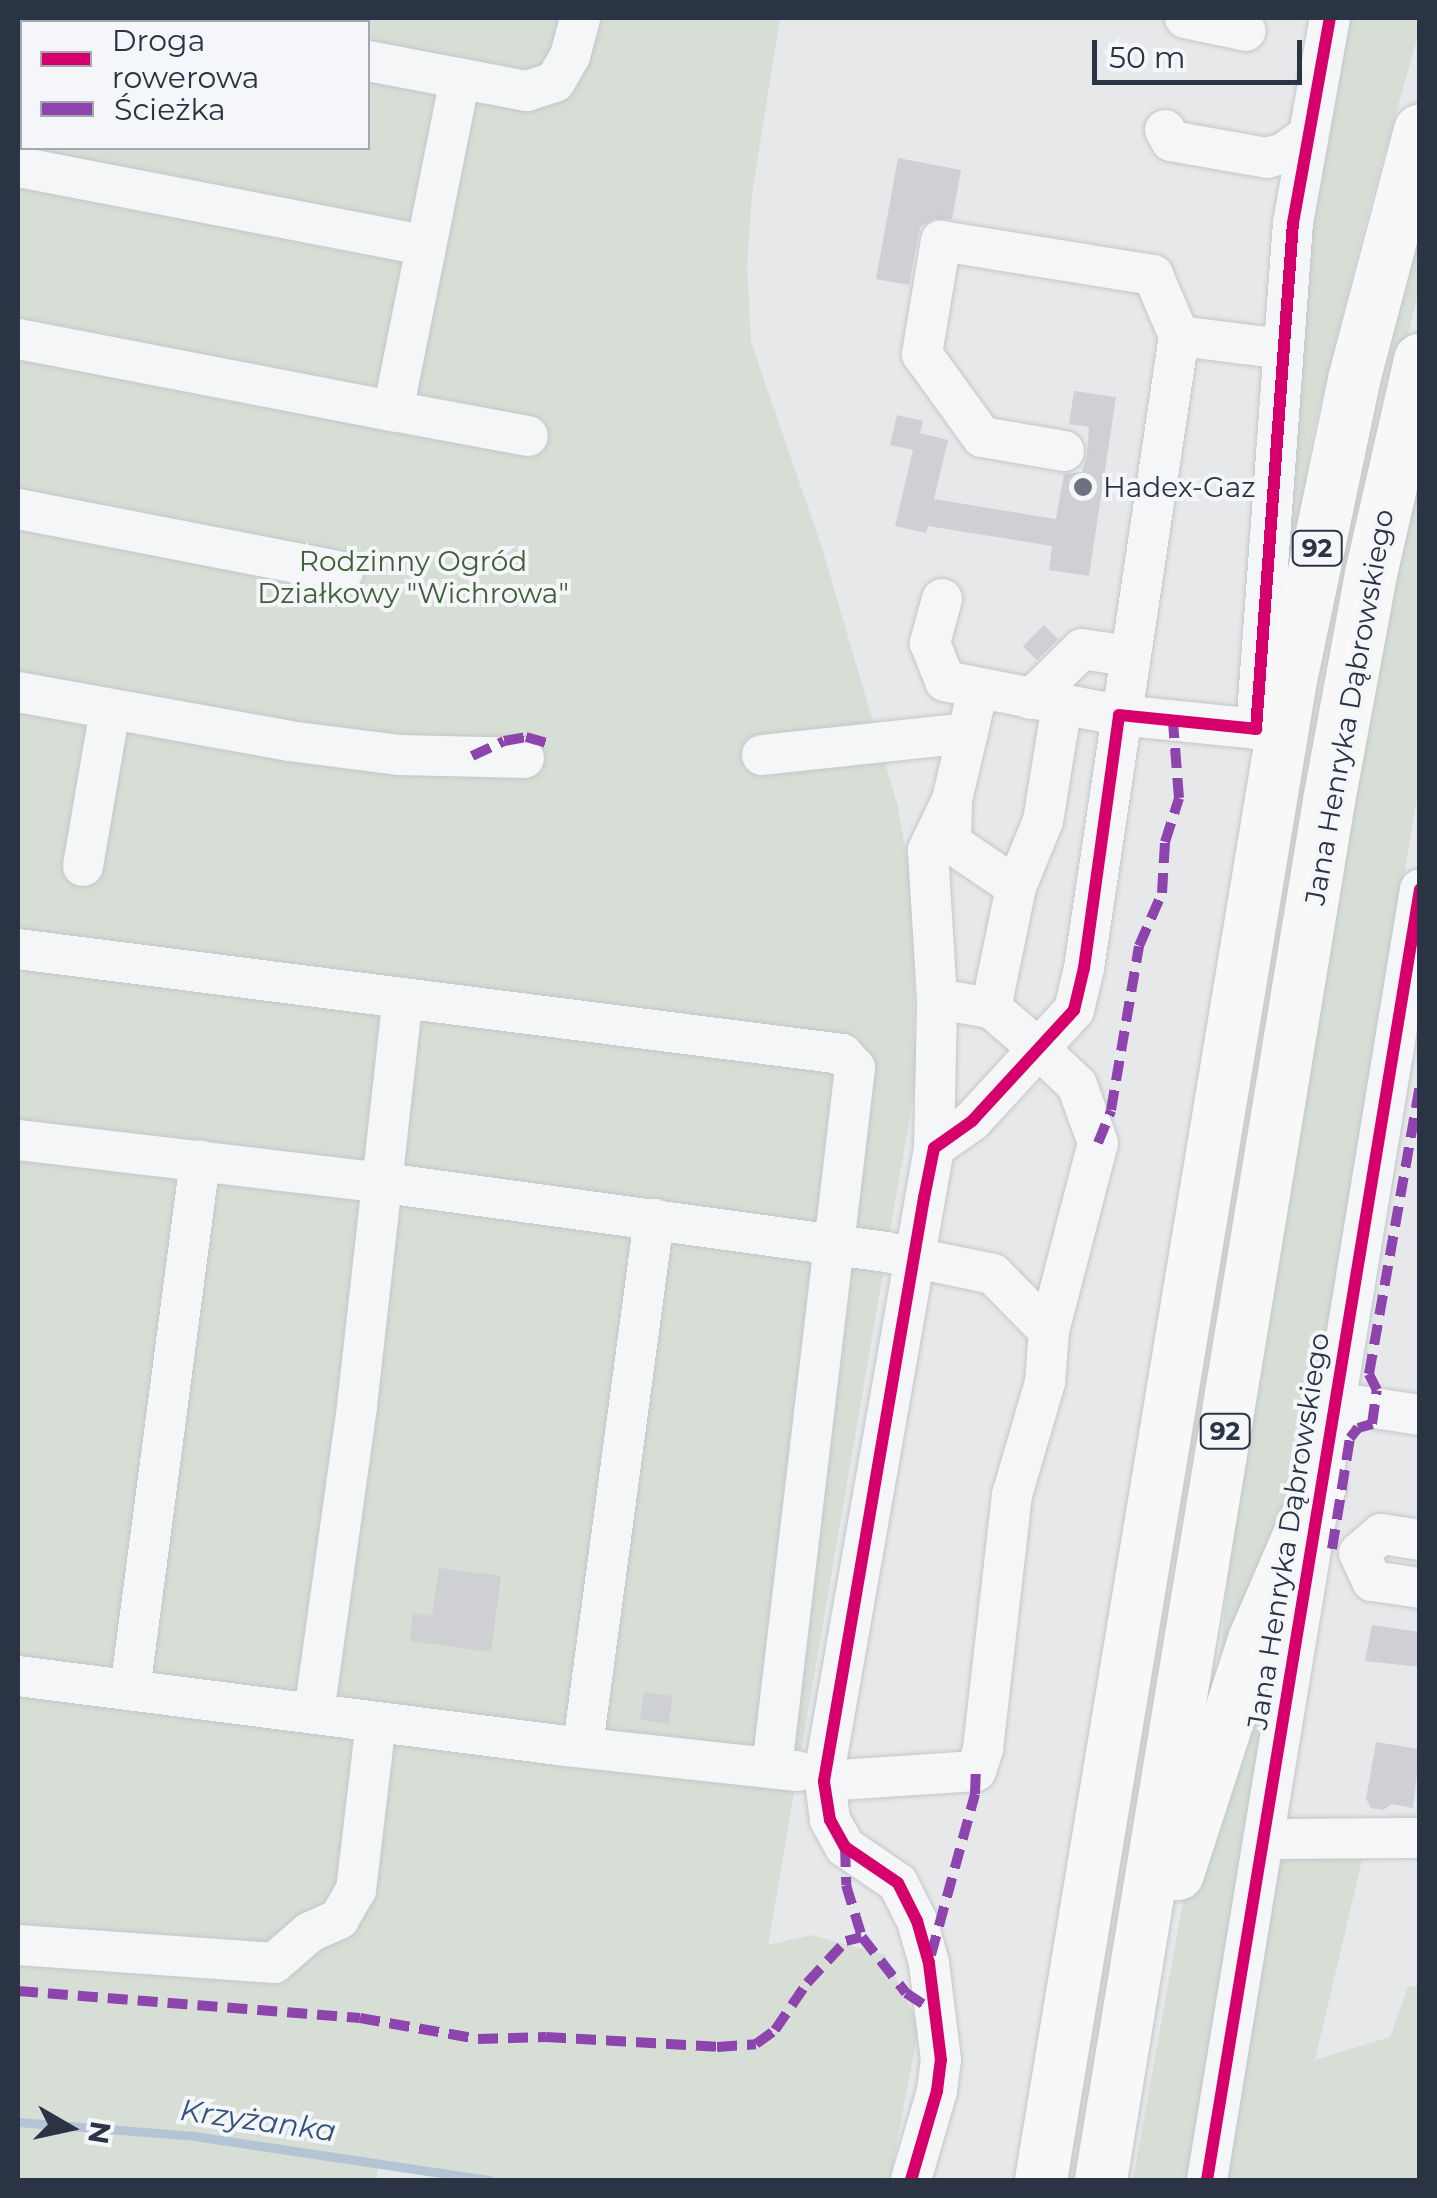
<!DOCTYPE html>
<meta charset="utf-8">
<style>
body{margin:0}
#map{position:relative;width:1437px;height:2198px;overflow:hidden;background:#e6e8ea;font-family:Montserrat,sans-serif}
div>[style]{position:absolute}
.green>*{inset:0;background:#d6ded6}
.stream>*{height:9px;margin:-4.5px;padding:0 4.5px;transform-origin:4.5px;border-radius:4.5px;background:#b4c4d5}
.building>*{inset:0;background:#ced0d3;transform-origin:0 0}
.roads{filter:drop-shadow(0 0 2px #c4c6c8) drop-shadow(0 0 2px #c4c6c8)}
.minor>*{height:40px;margin:-20px;padding:0 20px;transform-origin:20px;border-radius:20px;background:#f5f6f7}
.major>*{height:52px;margin:-26px;padding:0 26px;transform-origin:26px;border-radius:26px;background:#f8f8f8}
.quiet>*{height:10px;margin-top:-5px;transform-origin:0;background:repeating-linear-gradient(90deg,#8e44ad 0 20px,transparent 0 30px)}
.cycleway>*{height:12px;margin:-6px;padding:0 6px;transform-origin:6px;border-radius:6px;background:#d6006c}
.dots>*{width:28px;height:28px;translate:-50% -50%;box-sizing:border-box;border:5px solid #f4f6f9;border-radius:50%}
span{translate:-50% -50%;white-space:nowrap;text-align:center;line-height:1.15;-webkit-text-stroke:8px #f4f6f9;paint-order:stroke}
.shield-label span{padding:2px 8px;background:#f4f6f9;border:2px solid;border-radius:8px;-webkit-text-stroke-width:0}
.shield-label{font-size:25px;color:#2b3445;font-weight:700}
.poi-label{font-size:28px;color:#2b3445}
.left{translate:0 -50%;text-align:left}
.park-label{font-size:28px;color:#406138}
.street-label{font-size:28px;color:#2b3445}
.water-label{font-size:30px;color:#34537a;font-style:italic}
.frame{position:absolute;inset:0;border:20px solid #2b3445;pointer-events:none}
.legend{position:absolute;left:20px;top:20px;width:350px;height:130px;box-sizing:border-box;background:#f4f6f9;border:2px solid #a4a8b1;margin:0;padding:12px 18px;list-style:none;font-size:30px;color:#2b3445}
.legend li{display:flex;align-items:center;gap:20px;height:50px}
.legend b{width:50px;border:2px solid #a4a8b1}
.north{position:absolute;left:20px;top:2078px;width:100px;height:100px;-webkit-text-stroke:8px #f4f6f9;paint-order:stroke;rotate:99deg;font-size:28px;font-weight:700;line-height:40px;text-align:center;color:#2b3445}
.north::after{content:'';display:block;margin:auto;width:35px;height:45px;background:#2b3445;clip-path:polygon(50% 0,100% 100%,50% 72%,0 100%)}
.scale{position:absolute;left:1092px;top:40px;width:210px;height:45px;box-sizing:border-box;border:5px solid #2b3445;border-top:0;padding-left:12px;font-size:30px;line-height:35px;white-space:nowrap;color:#2b3445;-webkit-text-stroke:8px #f4f6f9;paint-order:stroke}
</style>
<div id="map">
<div class="green">
<div style="clip-path:polygon(evenodd,18px 18px,780px 18px,752px 194px,747px 265px,751px 342px,822px 548px,898px 807px,915px 905px,914px 1037px,923px 1040px,768px 1945px,812px 1935px,885px 1955px,919px 2026px,890px 2180px,460px 2180px,378px 2163px,377px 2180px,18px 2180px,18px 18px,22px 22px,368px 22px,368px 148px,22px 148px,22px 22px)"></div>
<div style="clip-path:polygon(1341px 18px,1419px 18px,1419px 32px,1368px 212px,1311px 442px,1293px 580px,1279px 558px,1302px 243px)"></div>
<div style="clip-path:polygon(1419px 190px,1419px 289px,1365px 515px,1083px 2180px,1058px 2180px,1289px 782px)"></div>
<div style="clip-path:polygon(1419px 432px,1419px 786px,1307px 1456px,1218px 1675px,1242px 1434px)"></div>
<div style="clip-path:polygon(1283px 1598px,1190px 2180px,1133px 2180px,1183px 1901px)"></div>
<div style="clip-path:polygon(1303px 1852px,1363px 1856px,1315px 2060px,1390px 2037px,1408px 1987px,1419px 1985px,1419px 2180px,1228px 2180px,1274px 1871px,1284px 1859px)"></div>
</div>
<div class="stream">
<div style="left:18px;top:2122px;width:177px;rotate:4.5deg"></div>
<div style="left:194px;top:2136px;width:299px;rotate:8.5deg"></div>
</div>
<div class="building">
<div style="clip-path:polygon(898px 158px,961px 170px,952px 219px,934px 219px,920px 227px,909px 285px,876px 279px)"></div>
<div style="clip-path:polygon(1074px 391px,1116px 397px,1089px 576px,1049px 570px,1052px 546px,928px 526px,926px 533px,895px 526px,913px 450px,890px 445px,897px 415px,923px 421px,920px 433px,948px 440px,934px 499px,1056px 519px,1064px 474px,1082px 472px,1087px 454px,1089px 427px,1069px 424px)"></div>
<div style="left:1044px;top:625px;width:20px;height:30px;rotate:45deg"></div>
<div style="clip-path:polygon(439px 1568px,501px 1576px,491px 1652px,410px 1641px,413px 1613px,432px 1616px)"></div>
<div style="clip-path:polygon(1372px 1625px,1420px 1632px,1420px 1667px,1365px 1661px)"></div>
<div style="left:644px;top:1692px;width:29px;height:28px;rotate:8deg"></div>
<div style="clip-path:polygon(1376px 1742px,1420px 1749px,1413px 1808px,1392px 1804px,1383px 1810px,1371px 1808px,1366px 1799px)"></div>
</div>
<div class="roads">
<div class="minor">
<div style="left:138px;top:18px;width:26px;rotate:9deg"></div>
<div style="left:1185px;top:18px;width:62px;rotate:12deg"></div>
<div style="left:368px;top:61px;width:162px;rotate:10.7deg"></div>
<div style="left:527px;top:91px;width:29px;rotate:-18deg"></div>
<div style="left:555px;top:82px;width:30px;rotate:-60deg"></div>
<div style="left:570px;top:56px;width:39px;rotate:-75deg"></div>
<div style="left:1165px;top:130px;width:13px;rotate:61deg"></div>
<div style="left:1171px;top:141px;width:97px;rotate:10deg"></div>
<div style="left:1267px;top:158px;width:18px;rotate:-16deg"></div>
<div style="left:1284px;top:153px;width:27px;rotate:-36deg"></div>
<div style="left:18px;top:167px;width:413px;rotate:10.9deg"></div>
<div style="left:18px;top:339px;width:382px;rotate:10.9deg"></div>
<div style="left:393px;top:411px;width:339px;rotate:-78.6deg"></div>
<div style="left:393px;top:411px;width:137px;rotate:10.5deg"></div>
<div style="left:1064px;top:451px;width:83px;rotate:-170.3deg"></div>
<div style="left:982px;top:437px;width:102px;rotate:-125.9deg"></div>
<div style="left:922px;top:354px;width:115px;rotate:-80.5deg"></div>
<div style="left:941px;top:241px;width:215px;rotate:9.1deg"></div>
<div style="left:1153px;top:275px;width:66px;rotate:66.9deg"></div>
<div style="left:1179px;top:336px;width:105px;rotate:7.1deg"></div>
<div style="left:18px;top:509px;width:331px;rotate:11deg"></div>
<div style="left:942px;top:599px;width:46px;rotate:105.3deg"></div>
<div style="left:930px;top:643px;width:41px;rotate:68.5deg"></div>
<div style="left:945px;top:681px;width:177px;rotate:11.1deg"></div>
<div style="left:1119px;top:715px;width:138px;rotate:5.8deg"></div>
<div style="left:1256px;top:729px;width:507px;rotate:-85.82deg"></div>
<div style="left:1293px;top:223px;width:208px;rotate:-79.8deg"></div>
<div style="left:978px;top:689px;width:114px;rotate:103.2deg"></div>
<div style="left:952px;top:800px;width:43px;rotate:91.3deg"></div>
<div style="left:951px;top:843px;width:78px;rotate:34.1deg"></div>
<div style="left:18px;top:692px;width:275px;rotate:10.2deg"></div>
<div style="left:289px;top:741px;width:112px;rotate:7.2deg"></div>
<div style="left:400px;top:755px;width:124px;rotate:1.4deg"></div>
<div style="left:1031px;top:699px;width:71px;rotate:-44.4deg"></div>
<div style="left:1082px;top:649px;width:47px;rotate:8.7deg"></div>
<div style="left:762px;top:755px;width:207px;rotate:-6.1deg"></div>
<div style="left:83px;top:866px;width:158px;rotate:-80.2deg"></div>
<div style="left:18px;top:949px;width:831px;rotate:7.26deg"></div>
<div style="left:842px;top:1054px;width:19px;rotate:47deg"></div>
<div style="left:855px;top:1068px;width:704px;rotate:96.77deg"></div>
<div style="left:991px;top:1008px;width:124px;rotate:-78.3deg"></div>
<div style="left:1016px;top:887px;width:71px;rotate:-67.8deg"></div>
<div style="left:1043px;top:821px;width:118px;rotate:-80.7deg"></div>
<div style="left:18px;top:1140px;width:370px;rotate:6.7deg"></div>
<div style="left:385px;top:1183px;width:506px;rotate:7.84deg"></div>
<div style="left:886px;top:1252px;width:109px;rotate:11.6deg"></div>
<div style="left:993px;top:1274px;width:80px;rotate:45.5deg"></div>
<div style="left:934px;top:1148px;width:149px;rotate:-88.8deg"></div>
<div style="left:937px;top:999px;width:149px;rotate:-93.5deg"></div>
<div style="left:928px;top:850px;width:55px;rotate:-64.4deg"></div>
<div style="left:1334px;top:1402px;width:87px;rotate:8.6deg"></div>
<div style="left:1420px;top:1540px;width:39px;rotate:-171deg"></div>
<div style="left:1381px;top:1534px;width:29px;rotate:139deg"></div>
<div style="left:1359px;top:1553px;width:31px;rotate:65deg"></div>
<div style="left:1372px;top:1581px;width:49px;rotate:8.3deg"></div>
<div style="left:18px;top:1676px;width:544px;rotate:7.28deg"></div>
<div style="left:558px;top:1745px;width:241px;rotate:6.2deg"></div>
<div style="left:130px;top:1690px;width:534px;rotate:-82.46deg"></div>
<div style="left:314px;top:1713px;width:310px;rotate:-82deg"></div>
<div style="left:357px;top:1406px;width:411px;rotate:-83.6deg"></div>
<div style="left:583px;top:1745px;width:531px;rotate:-82.31deg"></div>
<div style="left:824px;top:1781px;width:152px;rotate:-3.8deg"></div>
<div style="left:976px;top:1771px;width:23px;rotate:-72deg"></div>
<div style="left:983px;top:1749px;width:256px;rotate:-83.5deg"></div>
<div style="left:1012px;top:1495px;width:118px;rotate:-73.7deg"></div>
<div style="left:1045px;top:1382px;width:51px;rotate:-85.5deg"></div>
<div style="left:1049px;top:1331px;width:194px;rotate:-75.4deg"></div>
<div style="left:1098px;top:1143px;width:62px;rotate:-109.9deg"></div>
<div style="left:1077px;top:1085px;width:52px;rotate:-136.5deg"></div>
<div style="left:1039px;top:1049px;width:63px;rotate:-139.5deg"></div>
<div style="left:991px;top:1008px;width:55px;rotate:-170.5deg"></div>
<div style="left:1263px;top:1839px;width:157px;rotate:-0.4deg"></div>
<div style="left:18px;top:1945px;width:257px;rotate:4deg"></div>
<div style="left:274px;top:1963px;width:48px;rotate:-40.7deg"></div>
<div style="left:310px;top:1932px;width:32px;rotate:-24deg"></div>
<div style="left:339px;top:1919px;width:34px;rotate:-60deg"></div>
<div style="left:356px;top:1890px;width:169px;rotate:-83.2deg"></div>
<div style="left:911px;top:2180px;width:93px;rotate:-73.7deg"></div>
<div style="left:937px;top:2091px;width:31px;rotate:-83deg"></div>
<div style="left:941px;top:2060px;width:98px;rotate:-97.1deg"></div>
<div style="left:929px;top:1963px;width:44px;rotate:-105.9deg"></div>
<div style="left:917px;top:1921px;width:42px;rotate:-116.6deg"></div>
<div style="left:898px;top:1883px;width:64px;rotate:-145.8deg"></div>
<div style="left:845px;top:1847px;width:31px;rotate:-119deg"></div>
<div style="left:830px;top:1820px;width:46px;rotate:-97.4deg"></div>
<div style="left:824px;top:1774px;width:636px;rotate:-80.03deg"></div>
<div style="left:934px;top:1148px;width:47px;rotate:-35.4deg"></div>
<div style="left:972px;top:1121px;width:151px;rotate:-47.4deg"></div>
<div style="left:1074px;top:1010px;width:43px;rotate:-76.6deg"></div>
<div style="left:1084px;top:968px;width:639px;rotate:-81.45deg"></div>
<div style="left:1207px;top:2180px;width:1308px;rotate:-80.63deg"></div>
</div>
<div class="major">
<div style="left:1178px;top:1874px;width:246px;rotate:-72deg"></div>
<div style="left:1254px;top:1640px;width:167px;rotate:-66.7deg"></div>
<div style="left:1041px;top:2180px;width:1521px;rotate:-80.54deg"></div>
<div style="left:1291px;top:680px;width:307px;rotate:-78.1deg"></div>
<div style="left:1354px;top:380px;width:258px;rotate:-75.2deg"></div>
<div style="left:1101px;top:2180px;width:1398px;rotate:-80.61deg"></div>
<div style="left:1329px;top:801px;width:231px;rotate:-79.5deg"></div>
<div style="left:1371px;top:574px;width:220px;rotate:-77.1deg"></div>
</div>
</div>
<div class="quiet">
<div style="left:472px;top:756px;width:35px;rotate:-25deg"></div>
<div style="left:504px;top:741px;width:22px;rotate:-10deg"></div>
<div style="left:526px;top:737px;width:29px;rotate:16deg"></div>
<div style="left:1098px;top:1143px;width:35px;rotate:-68deg"></div>
<div style="left:1111px;top:1110px;width:166px;rotate:-80.3deg"></div>
<div style="left:1139px;top:946px;width:58px;rotate:-66.5deg"></div>
<div style="left:1162px;top:893px;width:51px;rotate:-86.6deg"></div>
<div style="left:1165px;top:842px;width:46px;rotate:-72.3deg"></div>
<div style="left:1179px;top:798px;width:77px;rotate:-94.5deg"></div>
<div style="left:1332px;top:1549px;width:112px;rotate:-80.8deg"></div>
<div style="left:1350px;top:1438px;width:13px;rotate:-51deg"></div>
<div style="left:1358px;top:1428px;width:15px;rotate:-16deg"></div>
<div style="left:1372px;top:1424px;width:34px;rotate:-82deg"></div>
<div style="left:1377px;top:1390px;width:18px;rotate:-117deg"></div>
<div style="left:1369px;top:1374px;width:294px;rotate:-80deg"></div>
<div style="left:845px;top:1847px;width:38px;rotate:88deg"></div>
<div style="left:846px;top:1885px;width:54px;rotate:72.9deg"></div>
<div style="left:862px;top:1937px;width:71px;rotate:51.8deg"></div>
<div style="left:906px;top:1993px;width:30px;rotate:33deg"></div>
<div style="left:931px;top:1955px;width:167px;rotate:-74.7deg"></div>
<div style="left:975px;top:1794px;width:23px;rotate:-88deg"></div>
<div style="left:18px;top:1991px;width:343px;rotate:4.5deg"></div>
<div style="left:360px;top:2018px;width:120px;rotate:10.1deg"></div>
<div style="left:478px;top:2039px;width:68px;rotate:-1.7deg"></div>
<div style="left:546px;top:2037px;width:171px;rotate:3.3deg"></div>
<div style="left:717px;top:2047px;width:39px;rotate:-4deg"></div>
<div style="left:756px;top:2044px;width:24px;rotate:-36deg"></div>
<div style="left:775px;top:2030px;width:57px;rotate:-55.8deg"></div>
<div style="left:807px;top:1983px;width:57px;rotate:-47.1deg"></div>
<div style="left:846px;top:1941px;width:16px;rotate:-14deg"></div>
</div>
<div class="cycleway">
<div style="left:911px;top:2180px;width:93px;rotate:-73.7deg"></div>
<div style="left:937px;top:2091px;width:31px;rotate:-83deg"></div>
<div style="left:941px;top:2060px;width:98px;rotate:-97.1deg"></div>
<div style="left:929px;top:1963px;width:44px;rotate:-105.9deg"></div>
<div style="left:917px;top:1921px;width:42px;rotate:-116.6deg"></div>
<div style="left:898px;top:1883px;width:64px;rotate:-145.8deg"></div>
<div style="left:845px;top:1847px;width:31px;rotate:-119deg"></div>
<div style="left:830px;top:1820px;width:39px;rotate:-99deg"></div>
<div style="left:824px;top:1781px;width:592px;rotate:-80.27deg"></div>
<div style="left:924px;top:1198px;width:51px;rotate:-78.7deg"></div>
<div style="left:934px;top:1148px;width:47px;rotate:-35.4deg"></div>
<div style="left:972px;top:1121px;width:151px;rotate:-47.4deg"></div>
<div style="left:1074px;top:1010px;width:43px;rotate:-76.6deg"></div>
<div style="left:1084px;top:968px;width:255px;rotate:-82.1deg"></div>
<div style="left:1119px;top:715px;width:138px;rotate:5.8deg"></div>
<div style="left:1256px;top:729px;width:507px;rotate:-85.82deg"></div>
<div style="left:1293px;top:223px;width:208px;rotate:-79.8deg"></div>
<div style="left:1207px;top:2180px;width:1308px;rotate:-80.63deg"></div>
</div>
<div class="dots">
<div style="left:1083px;top:487px;background:#6c737f"></div>
</div>
<div class="shield-label">
<span style="left:1317px;top:548px">92</span>
<span style="left:1225px;top:1431px">92</span>
</div>
<div class="poi-label">
<span class="left" style="left:1103px;top:487px">Hadex-Gaz</span>
</div>
<div class="park-label">
<span style="left:413px;top:577px">Rodzinny Ogród<br>Działkowy "Wichrowa"</span>
</div>
<div class="street-label">
<span style="left:1349px;top:707px;rotate:-80deg">Jana Henryka Dąbrowskiego</span>
<span style="left:1288px;top:1531px;rotate:-81deg">Jana Henryka Dąbrowskiego</span>
</div>
<div class="water-label">
<span style="left:258px;top:2121px;rotate:8deg">Krzyżanka</span>
</div>
<div class="frame"></div>
<ul class="legend">
<li><b style="height:12px;background:#d6006c"></b>Droga rowerowa</li>
<li><b style="height:12px;background:#8e44ad"></b>Ścieżka</li>
</ul>
<div class="north">N</div>
<div class="scale">50 m</div>
</div>
